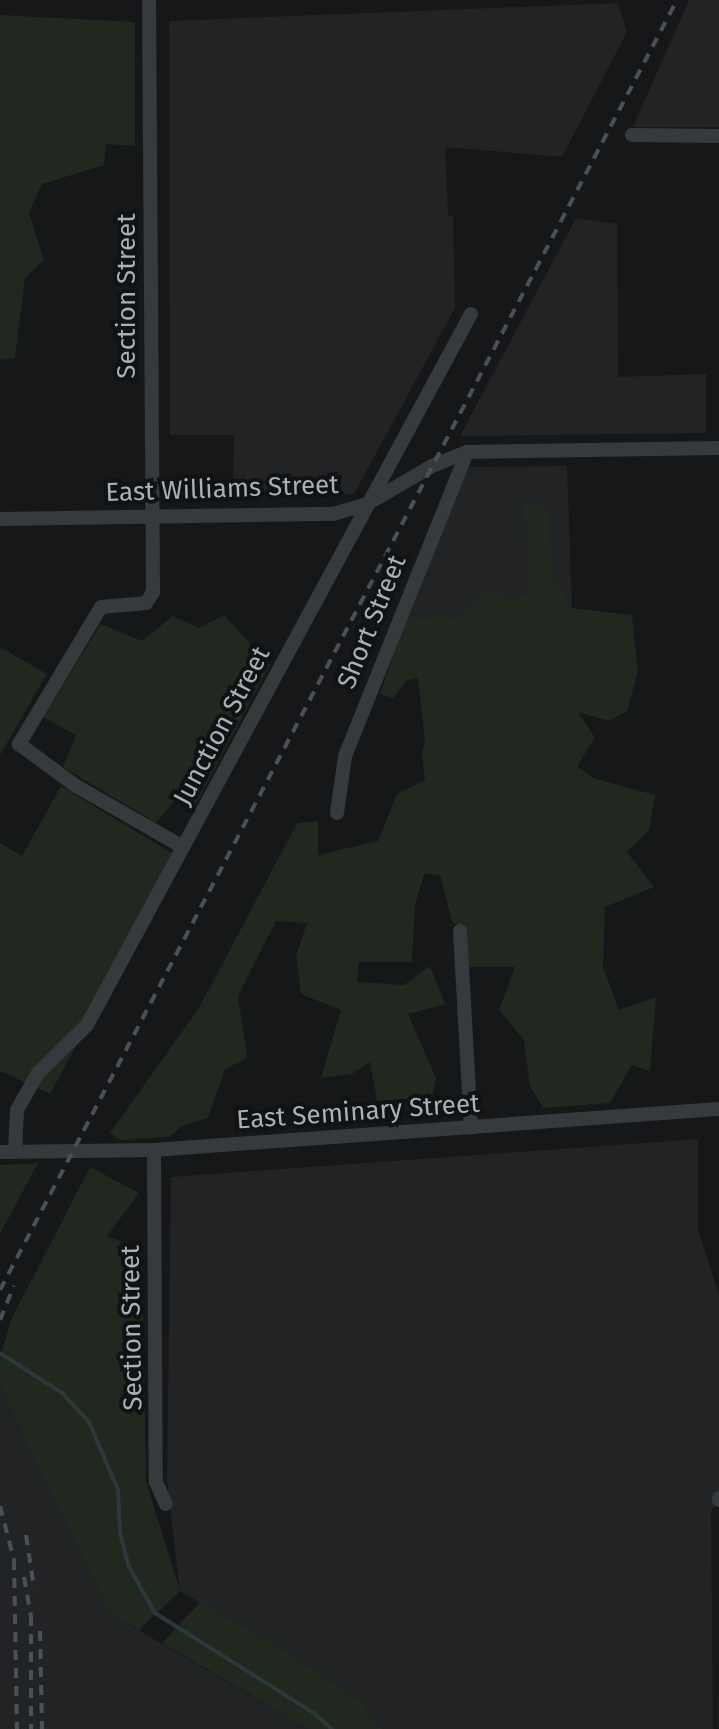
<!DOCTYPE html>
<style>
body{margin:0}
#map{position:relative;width:719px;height:1729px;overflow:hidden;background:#161718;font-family:"Fira Sans",sans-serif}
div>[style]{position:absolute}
.built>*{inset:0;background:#222325}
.green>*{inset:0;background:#212820}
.stream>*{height:4px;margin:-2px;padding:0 2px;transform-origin:2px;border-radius:2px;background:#2c393c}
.minor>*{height:14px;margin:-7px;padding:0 7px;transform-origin:7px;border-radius:7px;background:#373a3d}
.rail>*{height:4px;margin-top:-2px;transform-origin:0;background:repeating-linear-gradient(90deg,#4c5054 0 10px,transparent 0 18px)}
span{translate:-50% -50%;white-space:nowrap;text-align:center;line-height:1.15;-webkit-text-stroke:8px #111213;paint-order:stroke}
.street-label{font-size:26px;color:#a8b1b8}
</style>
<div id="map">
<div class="built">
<div style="clip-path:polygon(689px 0,719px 0,719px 127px,633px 127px)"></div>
<div style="clip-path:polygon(618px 3px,627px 32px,562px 157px,445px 147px,448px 215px,453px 216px,455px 308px,354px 494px,233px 494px,234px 435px,170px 435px,169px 21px)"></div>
<div style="clip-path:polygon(576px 218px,617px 224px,618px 377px,706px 374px,706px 433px,460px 436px)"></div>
<div style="clip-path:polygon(567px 466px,572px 608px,530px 595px,457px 620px,437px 613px,428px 619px,406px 618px,469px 467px)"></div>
<div style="clip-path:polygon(698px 1139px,698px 1230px,719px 1294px,719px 1498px,711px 1512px,713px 1729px,383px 1729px,358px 1700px,289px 1653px,180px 1591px,167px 1482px,171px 1177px)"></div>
<div style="clip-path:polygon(0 1386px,109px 1613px,308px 1729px,0 1729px)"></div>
</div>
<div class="green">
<div style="clip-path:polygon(0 15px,135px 22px,135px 146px,106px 144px,104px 165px,42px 184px,29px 213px,44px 260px,25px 278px,15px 358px,0 360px)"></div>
<div style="clip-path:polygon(524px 499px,546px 508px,555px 584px,572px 608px,632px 615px,638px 671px,627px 711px,609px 721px,578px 712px,595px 738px,577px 766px,593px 778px,655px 795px,649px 830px,627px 852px,654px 887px,605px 907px,603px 967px,619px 1010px,656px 997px,650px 1071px,632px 1065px,610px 1103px,543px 1108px,530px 1086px,524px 1040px,499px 1010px,515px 967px,467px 967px,466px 933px,452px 921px,440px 875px,424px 874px,415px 905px,412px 962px,359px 962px,357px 982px,404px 985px,430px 966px,445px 1004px,408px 1014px,436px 1078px,430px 1107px,378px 1106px,370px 1062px,352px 1074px,321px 1078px,341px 1010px,301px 994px,296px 956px,307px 923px,276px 921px,238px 996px,247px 1058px,225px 1069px,208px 1118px,182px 1126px,169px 1137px,120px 1140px,110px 1133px,199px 1008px,297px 823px,318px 821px,318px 855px,378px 841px,397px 794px,425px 780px,422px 753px,425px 740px,418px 678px,407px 680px,393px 698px,380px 694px,406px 618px,428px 619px,437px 613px,457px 620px,493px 589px,509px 600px,530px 595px)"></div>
<div style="clip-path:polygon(224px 615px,270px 665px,196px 804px,174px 801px,156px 823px,63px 767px,76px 735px,43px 717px,101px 624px,142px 641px,173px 616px,199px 628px)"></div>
<div style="clip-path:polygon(0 647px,47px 674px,0 755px)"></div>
<div style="clip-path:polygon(61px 786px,178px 857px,50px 1094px,0 1071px,0 843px,22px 856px)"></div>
<div style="clip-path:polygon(38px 1163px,0 1234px,0 1165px)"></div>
<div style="clip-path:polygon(90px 1167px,139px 1193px,107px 1236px,142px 1249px,146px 1481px,180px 1591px,139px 1630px,109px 1613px,0 1386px,0 1358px,11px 1320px)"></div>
<div style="clip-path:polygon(200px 1602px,289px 1653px,358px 1700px,383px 1729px,308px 1729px,162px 1643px)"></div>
</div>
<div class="stream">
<div style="left:0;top:1353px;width:74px;rotate:32.8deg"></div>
<div style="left:62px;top:1393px;width:40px;rotate:47deg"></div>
<div style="left:89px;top:1422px;width:74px;rotate:66.9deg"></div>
<div style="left:118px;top:1490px;width:42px;rotate:87.3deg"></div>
<div style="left:120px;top:1532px;width:34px;rotate:76deg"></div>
<div style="left:128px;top:1565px;width:55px;rotate:60.6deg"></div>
<div style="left:155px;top:1613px;width:188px;rotate:32.2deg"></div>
<div style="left:314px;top:1713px;width:24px;rotate:42deg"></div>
</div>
<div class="minor">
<div style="left:149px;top:0;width:592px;rotate:89.61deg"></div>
<div style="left:153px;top:592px;width:13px;rotate:122deg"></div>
<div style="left:146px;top:603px;width:45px;rotate:174.9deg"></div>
<div style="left:101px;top:607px;width:160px;rotate:120.9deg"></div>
<div style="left:19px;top:744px;width:71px;rotate:36.4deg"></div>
<div style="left:76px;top:786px;width:123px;rotate:29.7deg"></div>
<div style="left:632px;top:135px;width:87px;rotate:0.7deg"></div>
<div style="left:0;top:519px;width:333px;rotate:-0.9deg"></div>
<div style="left:333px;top:514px;width:35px;rotate:-16deg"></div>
<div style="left:367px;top:504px;width:75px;rotate:-30.3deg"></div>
<div style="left:432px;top:466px;width:38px;rotate:-22deg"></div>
<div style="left:467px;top:452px;width:252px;rotate:-0.9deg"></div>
<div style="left:337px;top:813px;width:58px;rotate:-82deg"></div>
<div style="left:345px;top:756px;width:328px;rotate:-68.1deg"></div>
<div style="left:460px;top:931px;width:197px;rotate:86.8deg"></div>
<div style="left:154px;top:1150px;width:332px;rotate:89.7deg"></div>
<div style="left:156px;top:1482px;width:24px;rotate:66deg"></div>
<div style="left:0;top:1152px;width:154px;rotate:-0.7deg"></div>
<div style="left:154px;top:1150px;width:566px;rotate:-4.15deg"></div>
<div style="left:15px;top:1152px;width:42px;rotate:-87.3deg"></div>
<div style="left:17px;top:1110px;width:43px;rotate:-60.4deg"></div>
<div style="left:38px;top:1073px;width:69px;rotate:-44.4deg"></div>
<div style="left:87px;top:1025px;width:808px;rotate:-61.63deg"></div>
<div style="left:719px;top:1498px;width:2px;rotate:90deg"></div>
</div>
<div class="rail">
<div style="left:0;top:1290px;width:1457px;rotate:-62.31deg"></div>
<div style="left:0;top:1320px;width:37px;rotate:-68deg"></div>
<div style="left:0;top:1506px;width:56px;rotate:75.5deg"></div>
<div style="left:14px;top:1560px;width:169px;rotate:89deg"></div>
<div style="left:26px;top:1535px;width:54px;rotate:81.4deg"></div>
<div style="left:24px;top:1577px;width:40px;rotate:80deg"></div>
<div style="left:31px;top:1616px;width:113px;rotate:90deg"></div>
<div style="left:40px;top:1631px;width:98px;rotate:88.8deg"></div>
</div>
<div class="street-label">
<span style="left:127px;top:296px;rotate:-90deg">Section Street</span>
<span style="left:222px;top:489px;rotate:-2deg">East Williams Street</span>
<span style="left:372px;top:622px;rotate:-68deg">Short Street</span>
<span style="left:222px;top:726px;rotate:-62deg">Junction Street</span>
<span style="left:358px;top:1112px;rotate:-4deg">East Seminary Street</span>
<span style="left:132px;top:1328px;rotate:-91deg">Section Street</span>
</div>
</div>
